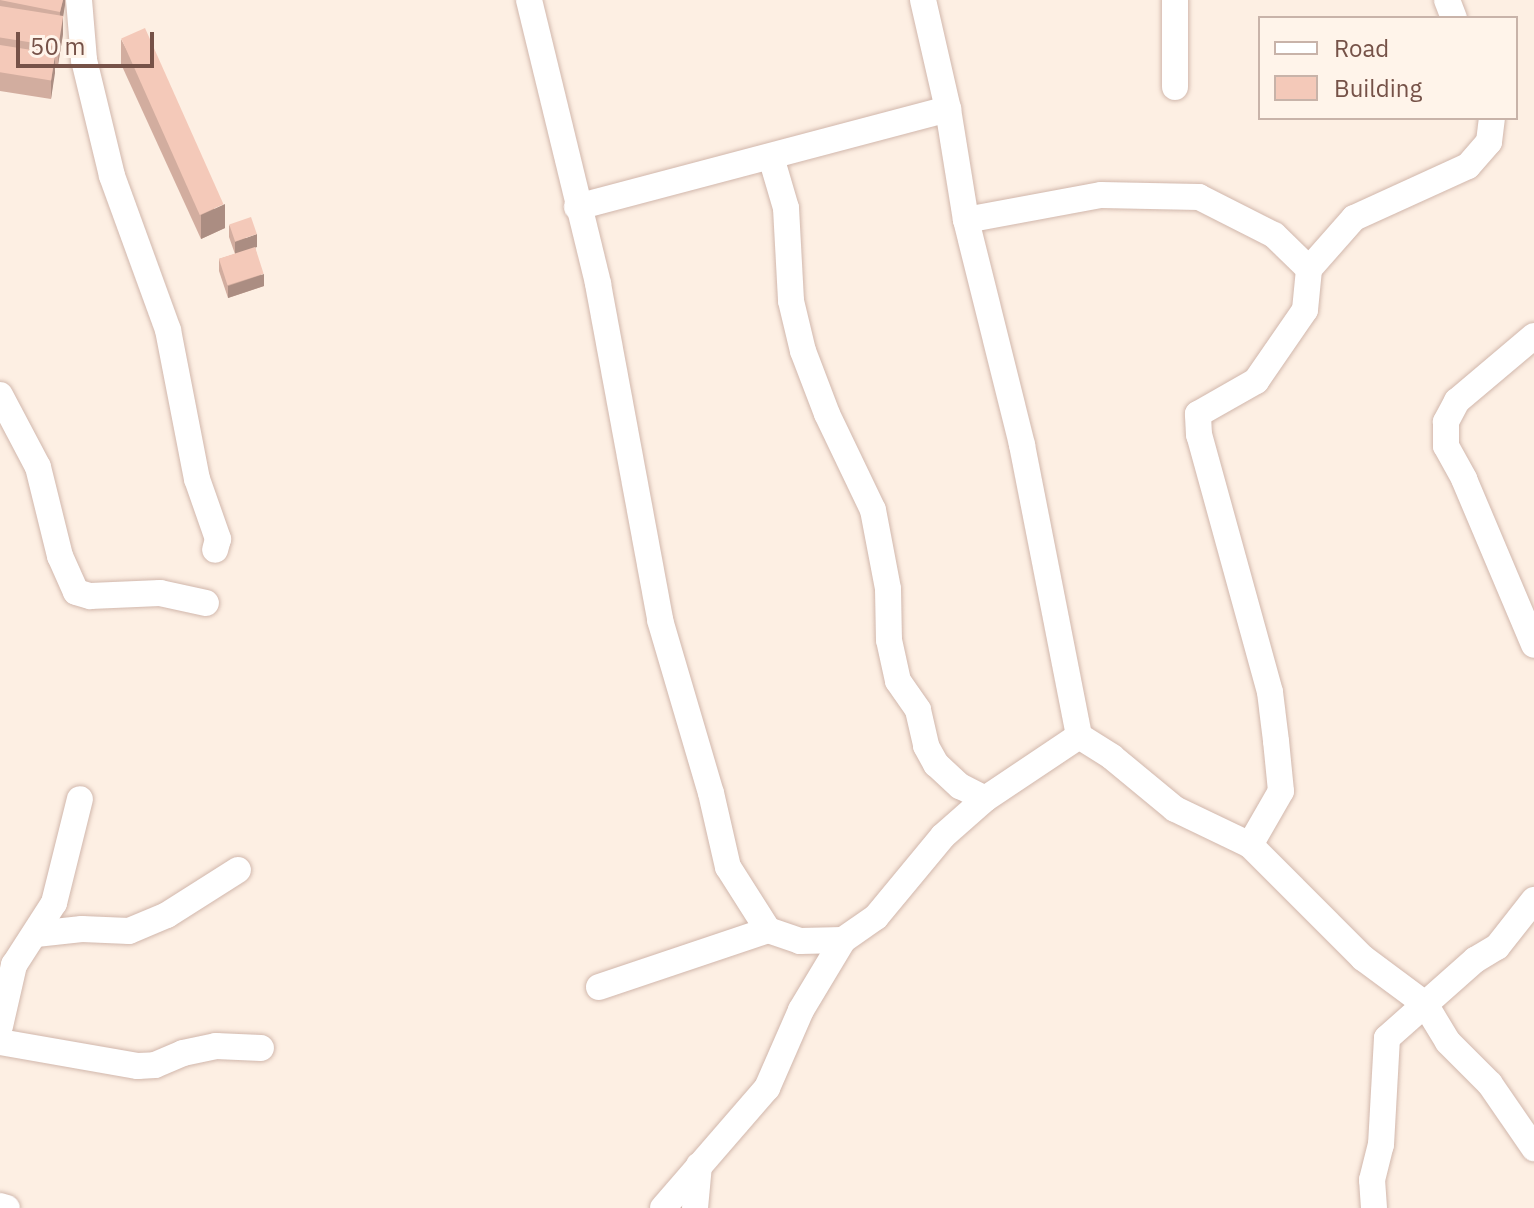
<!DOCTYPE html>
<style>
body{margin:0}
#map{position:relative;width:1534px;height:1208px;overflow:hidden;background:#fdefe3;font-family:"IBM Plex Sans",sans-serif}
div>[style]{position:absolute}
.roads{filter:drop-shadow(0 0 2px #d1b7ac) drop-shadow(0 0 2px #d1b7ac)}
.minor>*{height:26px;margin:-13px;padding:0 13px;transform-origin:13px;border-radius:13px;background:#fff}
.wall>*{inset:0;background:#d2ad9f}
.shaded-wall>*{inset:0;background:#ab8d82}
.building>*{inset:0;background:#f4c9b9;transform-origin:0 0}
span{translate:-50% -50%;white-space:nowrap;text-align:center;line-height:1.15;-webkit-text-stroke:6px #fff4ea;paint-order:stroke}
.legend{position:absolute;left:1258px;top:16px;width:260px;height:104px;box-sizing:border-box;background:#fff4ea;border:2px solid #c8b3a9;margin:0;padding:10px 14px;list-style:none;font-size:24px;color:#765248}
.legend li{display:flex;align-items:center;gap:16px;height:40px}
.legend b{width:40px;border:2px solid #c8b3a9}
.scale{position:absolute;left:16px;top:32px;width:138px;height:36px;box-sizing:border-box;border:4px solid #765248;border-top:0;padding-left:10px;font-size:24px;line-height:28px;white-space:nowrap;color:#765248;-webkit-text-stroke:6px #fff4ea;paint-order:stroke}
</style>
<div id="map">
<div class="roads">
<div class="minor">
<div style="left:79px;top:0;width:60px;rotate:85.2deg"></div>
<div style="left:84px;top:60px;width:119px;rotate:76.4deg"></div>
<div style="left:112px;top:176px;width:164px;rotate:70deg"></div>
<div style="left:168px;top:330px;width:152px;rotate:79deg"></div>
<div style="left:197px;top:479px;width:64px;rotate:70.7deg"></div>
<div style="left:218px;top:539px;width:11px;rotate:105deg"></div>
<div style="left:529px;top:0;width:292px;rotate:76.3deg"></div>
<div style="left:598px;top:284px;width:342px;rotate:79.5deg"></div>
<div style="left:660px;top:620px;width:180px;rotate:73.6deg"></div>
<div style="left:711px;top:793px;width:76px;rotate:77.1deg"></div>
<div style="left:728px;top:867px;width:75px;rotate:57.6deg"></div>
<div style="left:923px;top:0;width:112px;rotate:77.1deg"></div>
<div style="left:948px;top:109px;width:112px;rotate:80.8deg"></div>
<div style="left:966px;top:220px;width:232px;rotate:76deg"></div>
<div style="left:1022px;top:445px;width:297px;rotate:78.9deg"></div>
<div style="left:1175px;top:0;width:87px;rotate:90deg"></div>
<div style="left:1447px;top:0;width:19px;rotate:69deg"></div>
<div style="left:771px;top:157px;width:53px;rotate:73.6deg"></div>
<div style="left:786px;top:208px;width:93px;rotate:86.9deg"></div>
<div style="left:791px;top:301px;width:51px;rotate:76.5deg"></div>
<div style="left:803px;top:351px;width:67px;rotate:69.1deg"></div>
<div style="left:827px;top:414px;width:106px;rotate:64.4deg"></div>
<div style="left:873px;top:510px;width:80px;rotate:79.2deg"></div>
<div style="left:888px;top:589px;width:51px;rotate:88.9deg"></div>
<div style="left:889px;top:640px;width:42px;rotate:77.6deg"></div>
<div style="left:898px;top:681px;width:35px;rotate:55deg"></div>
<div style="left:918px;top:710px;width:37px;rotate:77deg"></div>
<div style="left:926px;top:746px;width:21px;rotate:61deg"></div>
<div style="left:936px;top:764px;width:33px;rotate:43deg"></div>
<div style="left:960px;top:786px;width:28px;rotate:27deg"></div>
<div style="left:577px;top:207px;width:384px;rotate:-14.8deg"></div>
<div style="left:966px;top:220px;width:137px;rotate:-10.5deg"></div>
<div style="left:1101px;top:195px;width:98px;rotate:1.2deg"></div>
<div style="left:1199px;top:197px;width:84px;rotate:26.9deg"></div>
<div style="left:1274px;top:235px;width:49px;rotate:44.2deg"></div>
<div style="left:1534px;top:336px;width:101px;rotate:139.8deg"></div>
<div style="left:1457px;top:401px;width:24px;rotate:118deg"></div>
<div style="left:1446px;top:422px;width:24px;rotate:90deg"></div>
<div style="left:1446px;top:446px;width:38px;rotate:61deg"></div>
<div style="left:1464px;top:479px;width:180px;rotate:67.1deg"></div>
<div style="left:0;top:395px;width:81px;rotate:62.2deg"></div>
<div style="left:38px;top:467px;width:92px;rotate:76.1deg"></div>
<div style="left:60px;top:556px;width:39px;rotate:66deg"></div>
<div style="left:76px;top:592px;width:15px;rotate:16deg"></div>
<div style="left:90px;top:596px;width:70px;rotate:-2.5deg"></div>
<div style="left:160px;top:593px;width:47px;rotate:12.3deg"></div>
<div style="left:1250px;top:845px;width:62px;rotate:-60.1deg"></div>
<div style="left:1281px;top:791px;width:50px;rotate:-95.7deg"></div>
<div style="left:1276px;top:741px;width:49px;rotate:-97deg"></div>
<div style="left:1270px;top:692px;width:267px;rotate:-105.4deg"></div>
<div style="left:1199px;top:435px;width:21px;rotate:-93deg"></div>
<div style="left:1198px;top:414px;width:67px;rotate:-29.6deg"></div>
<div style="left:1256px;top:381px;width:86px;rotate:-55.4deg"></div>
<div style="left:1305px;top:310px;width:41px;rotate:-84.4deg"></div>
<div style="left:1309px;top:269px;width:68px;rotate:-48.6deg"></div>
<div style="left:1354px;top:218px;width:125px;rotate:-24.5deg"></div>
<div style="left:1468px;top:166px;width:32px;rotate:-49deg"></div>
<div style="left:1489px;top:142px;width:24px;rotate:-83deg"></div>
<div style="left:36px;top:934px;width:46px;rotate:-6.2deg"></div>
<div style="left:82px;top:929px;width:47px;rotate:2.4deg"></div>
<div style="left:129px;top:931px;width:41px;rotate:-22.8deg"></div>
<div style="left:167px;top:915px;width:84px;rotate:-32.4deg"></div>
<div style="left:599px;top:987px;width:178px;rotate:-18.6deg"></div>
<div style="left:768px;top:930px;width:34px;rotate:19deg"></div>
<div style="left:800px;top:941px;width:43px;rotate:-1.3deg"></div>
<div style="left:843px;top:940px;width:40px;rotate:-34.9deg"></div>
<div style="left:876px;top:917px;width:105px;rotate:-50.4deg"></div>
<div style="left:943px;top:836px;width:56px;rotate:-41.4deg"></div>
<div style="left:985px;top:799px;width:113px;rotate:-33.8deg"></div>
<div style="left:1079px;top:736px;width:39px;rotate:32deg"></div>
<div style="left:1112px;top:757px;width:82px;rotate:39.5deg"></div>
<div style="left:1175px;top:809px;width:83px;rotate:25.6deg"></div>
<div style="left:1250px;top:845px;width:160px;rotate:45deg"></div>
<div style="left:1363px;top:958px;width:77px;rotate:36.6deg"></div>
<div style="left:1425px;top:1004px;width:44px;rotate:58.8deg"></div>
<div style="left:1448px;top:1042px;width:59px;rotate:45deg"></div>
<div style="left:1490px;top:1084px;width:78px;rotate:55.5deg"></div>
<div style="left:0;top:1026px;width:63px;rotate:-77.1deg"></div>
<div style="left:14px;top:965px;width:74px;rotate:-57.2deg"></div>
<div style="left:54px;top:903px;width:107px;rotate:-76deg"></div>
<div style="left:0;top:1042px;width:140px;rotate:9.9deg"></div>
<div style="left:138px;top:1066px;width:17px;rotate:-3deg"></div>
<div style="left:155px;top:1065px;width:30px;rotate:-23deg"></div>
<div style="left:183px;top:1053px;width:34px;rotate:-12deg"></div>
<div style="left:216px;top:1046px;width:45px;rotate:2.5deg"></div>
<div style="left:0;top:1206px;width:7px;rotate:16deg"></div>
<div style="left:663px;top:1208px;width:159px;rotate:-49.1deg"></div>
<div style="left:767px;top:1088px;width:85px;rotate:-66.4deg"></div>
<div style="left:801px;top:1010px;width:82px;rotate:-59deg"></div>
<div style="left:695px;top:1208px;width:43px;rotate:-84.7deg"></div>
<div style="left:1374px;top:1208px;width:28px;rotate:-94deg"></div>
<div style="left:1372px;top:1180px;width:36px;rotate:-76deg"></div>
<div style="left:1381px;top:1145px;width:107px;rotate:-86.8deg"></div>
<div style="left:1387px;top:1038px;width:118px;rotate:-41.6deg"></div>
<div style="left:1475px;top:960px;width:26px;rotate:-31deg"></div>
<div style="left:1497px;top:947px;width:60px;rotate:-51.8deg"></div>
</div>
</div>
<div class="wall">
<div style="clip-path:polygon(0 0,65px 0,63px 17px,63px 34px,58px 65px,55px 65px,51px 99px,0 91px)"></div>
<div style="clip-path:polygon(121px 39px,225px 228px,201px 239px,121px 64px)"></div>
<div style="clip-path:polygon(229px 225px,257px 247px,255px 247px,264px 286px,228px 298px,219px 271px,219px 259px,235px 254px,229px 237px)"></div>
</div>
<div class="shaded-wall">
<div style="clip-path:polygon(63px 0,65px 0,65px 5px,63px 17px,63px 34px,58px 65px,60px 12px)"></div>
<div style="clip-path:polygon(55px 54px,55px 73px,51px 99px,51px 81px)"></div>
<div style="clip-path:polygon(225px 204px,225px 228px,201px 239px,201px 215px)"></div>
<div style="clip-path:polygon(257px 234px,257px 247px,235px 255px,235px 242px)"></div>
<div style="clip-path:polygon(264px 274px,264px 286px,228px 298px,228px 286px)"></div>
</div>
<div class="building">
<div style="clip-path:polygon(0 0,63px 0,60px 12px)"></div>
<div style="left:0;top:6px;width:64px;height:31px;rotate:9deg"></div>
<div style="left:145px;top:28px;width:193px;height:26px;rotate:66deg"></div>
<div style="left:0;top:45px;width:56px;height:27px;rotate:9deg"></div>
<div style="left:251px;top:217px;width:18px;height:23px;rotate:71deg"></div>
<div style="left:255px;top:247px;width:28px;height:38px;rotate:72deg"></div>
</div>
<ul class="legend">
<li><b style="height:10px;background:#fff"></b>Road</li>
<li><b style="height:22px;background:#f4c9b9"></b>Building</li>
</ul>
<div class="scale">50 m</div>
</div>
